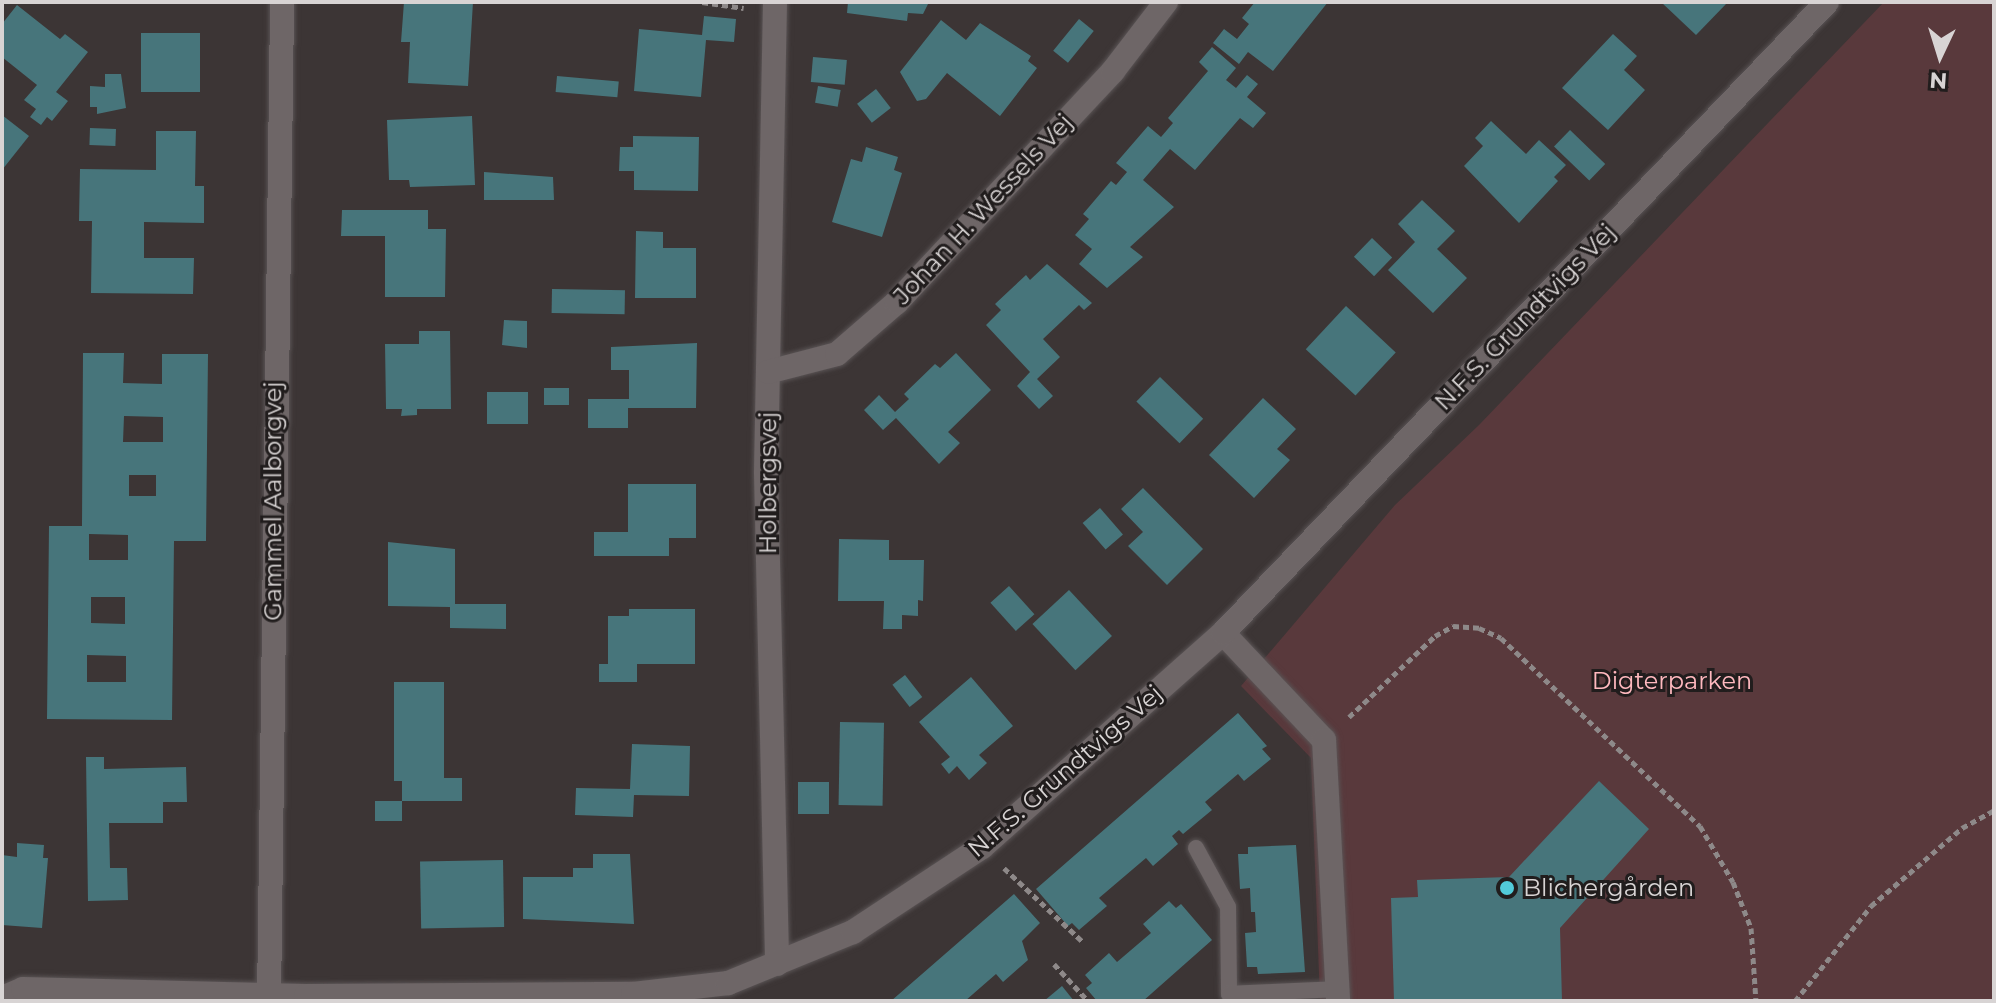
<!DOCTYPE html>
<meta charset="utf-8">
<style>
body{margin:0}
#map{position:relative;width:1996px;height:1003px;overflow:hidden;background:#3c3535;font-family:Montserrat,sans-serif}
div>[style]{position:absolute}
.green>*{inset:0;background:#59393c}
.building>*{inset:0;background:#47757b;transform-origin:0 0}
.path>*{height:5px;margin-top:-2.5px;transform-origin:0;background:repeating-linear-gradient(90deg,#8e8989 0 6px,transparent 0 10px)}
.roads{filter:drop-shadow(0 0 2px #595354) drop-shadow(0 0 2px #595354)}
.lane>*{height:16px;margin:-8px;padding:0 8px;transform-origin:8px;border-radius:8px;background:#6e6667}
.street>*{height:24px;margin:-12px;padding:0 12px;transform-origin:12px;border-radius:12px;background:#6e6667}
.secondary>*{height:24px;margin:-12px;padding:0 12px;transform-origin:12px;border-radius:12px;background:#6e6667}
.dots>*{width:22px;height:22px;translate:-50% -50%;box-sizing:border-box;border:4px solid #211d1d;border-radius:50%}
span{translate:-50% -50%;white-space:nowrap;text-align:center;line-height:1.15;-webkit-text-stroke:6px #211d1d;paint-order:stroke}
.street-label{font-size:24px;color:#d8d4d4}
.park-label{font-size:24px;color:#ffb9bf}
.poi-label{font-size:24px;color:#d8d4d4}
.left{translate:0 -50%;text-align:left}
.frame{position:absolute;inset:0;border:4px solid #d8d4d4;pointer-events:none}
.north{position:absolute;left:1900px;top:16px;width:80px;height:80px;-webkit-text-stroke:6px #211d1d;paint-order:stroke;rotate:184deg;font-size:22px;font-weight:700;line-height:32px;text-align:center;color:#d8d4d4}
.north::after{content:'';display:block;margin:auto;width:28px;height:36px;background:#d8d4d4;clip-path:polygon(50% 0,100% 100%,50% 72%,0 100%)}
</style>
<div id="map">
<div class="green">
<div style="clip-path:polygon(1884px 2px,1994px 2px,1994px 1001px,1320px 1001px,1311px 758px,1241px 686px,1395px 505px,1479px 425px)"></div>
</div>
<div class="building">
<div style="clip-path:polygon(404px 2px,473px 2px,468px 86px,408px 83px,410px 42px,401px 42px)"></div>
<div style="clip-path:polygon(848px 2px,929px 2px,923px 14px,908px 13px,907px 21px,847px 13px)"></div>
<div style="clip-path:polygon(1255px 2px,1328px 2px,1273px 71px,1248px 52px,1239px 64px,1213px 43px,1224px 29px,1237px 39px,1249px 24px,1242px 18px)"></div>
<div style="clip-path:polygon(1661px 2px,1728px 2px,1696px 35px)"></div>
<div style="clip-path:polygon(17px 5px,60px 39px,65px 34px,88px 52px,56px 92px,68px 101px,52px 121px,47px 117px,41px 125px,30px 117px,36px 109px,24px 100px,37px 85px,2px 57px,2px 24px)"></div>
<div style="clip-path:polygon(704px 16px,736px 19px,734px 42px,706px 40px,701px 97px,634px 91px,639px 29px,702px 35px)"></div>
<div style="left:1079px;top:19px;width:19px;height:41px;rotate:39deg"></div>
<div style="clip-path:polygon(941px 20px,966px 40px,980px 23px,1031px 56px,1028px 61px,1037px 68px,1000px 116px,947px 73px,926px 99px,917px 101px,900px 72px)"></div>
<div style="left:141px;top:33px;width:59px;height:59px"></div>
<div style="clip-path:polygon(1613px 34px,1637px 56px,1624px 70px,1645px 90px,1608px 130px,1562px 88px)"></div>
<div style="clip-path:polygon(1212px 47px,1236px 68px,1226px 80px,1236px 88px,1247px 75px,1258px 84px,1247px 97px,1266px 113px,1253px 128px,1240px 118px,1195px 170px,1170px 149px,1143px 180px,1174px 207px,1130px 247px,1143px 257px,1107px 288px,1079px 264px,1092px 249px,1075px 235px,1089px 219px,1083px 214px,1111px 181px,1116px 185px,1127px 172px,1116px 163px,1148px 126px,1161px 137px,1173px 123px,1168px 118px,1208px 71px,1199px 62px)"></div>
<div style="left:813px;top:57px;width:34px;height:25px;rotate:5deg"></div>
<div style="clip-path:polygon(105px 74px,121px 74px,126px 108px,97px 114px,97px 107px,90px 107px,90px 86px,105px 87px)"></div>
<div style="left:557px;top:76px;width:62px;height:16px;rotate:5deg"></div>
<div style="left:818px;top:86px;width:23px;height:17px;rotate:10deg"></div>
<div style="left:876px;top:89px;width:24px;height:24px;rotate:52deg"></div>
<div style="clip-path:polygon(2px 115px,29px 136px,2px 170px)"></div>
<div style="clip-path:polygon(472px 116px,475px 185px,410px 187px,409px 180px,389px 180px,387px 120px)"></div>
<div style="clip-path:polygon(1491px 121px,1526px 154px,1539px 140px,1566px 165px,1554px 177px,1558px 181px,1519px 223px,1464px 166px,1483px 146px,1475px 138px)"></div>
<div style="left:90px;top:128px;width:26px;height:17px;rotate:2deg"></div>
<div style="left:1570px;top:130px;width:49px;height:23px;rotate:44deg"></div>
<div style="clip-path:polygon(156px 131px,196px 131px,195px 186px,204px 186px,204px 223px,144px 222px,144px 258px,194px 258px,193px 294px,91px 293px,92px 221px,79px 221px,80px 169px,156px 170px)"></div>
<div style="clip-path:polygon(633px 136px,699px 137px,698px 191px,634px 190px,634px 171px,619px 171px,620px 147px,633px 147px)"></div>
<div style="clip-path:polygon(866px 147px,898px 157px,894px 170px,902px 173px,882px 237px,832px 222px,851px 159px,862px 162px)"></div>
<div style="clip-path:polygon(484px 172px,553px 177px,554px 200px,484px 200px)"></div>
<div style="clip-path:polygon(1422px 200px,1455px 231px,1437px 249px,1467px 278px,1433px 313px,1388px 270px,1415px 242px,1398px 224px)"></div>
<div style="clip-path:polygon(342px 210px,428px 210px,428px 229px,446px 229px,445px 297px,385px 297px,385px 236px,341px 236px)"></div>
<div style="clip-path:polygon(636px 231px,663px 232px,663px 248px,696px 248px,696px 298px,635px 298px)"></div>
<div style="left:1372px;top:238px;width:28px;height:26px;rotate:44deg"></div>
<div style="clip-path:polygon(1047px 264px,1092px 303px,1084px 310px,1079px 305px,1043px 339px,1060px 357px,1037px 379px,1053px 396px,1039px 409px,1017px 386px,1030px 372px,986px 325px,1001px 310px,995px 304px,1026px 275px,1030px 280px)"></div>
<div style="left:552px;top:289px;width:73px;height:24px;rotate:1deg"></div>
<div style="left:1346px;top:306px;width:68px;height:59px;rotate:43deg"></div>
<div style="clip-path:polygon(504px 320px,527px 321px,527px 348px,502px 345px)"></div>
<div style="clip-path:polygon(419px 331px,450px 331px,451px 409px,417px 409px,417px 415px,401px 416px,402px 409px,386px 409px,385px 344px,419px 344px)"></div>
<div style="clip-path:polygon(697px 343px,696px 408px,628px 408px,628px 428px,588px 428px,588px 399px,629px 399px,629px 370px,611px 370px,611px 347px)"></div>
<div style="clip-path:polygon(evenodd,83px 353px,124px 353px,123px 383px,162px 384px,162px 354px,208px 354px,206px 541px,174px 541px,172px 720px,47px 719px,49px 526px,82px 526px,83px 353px,124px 416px,163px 417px,163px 442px,123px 442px,124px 416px,83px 353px,129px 475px,156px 475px,156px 496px,129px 496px,129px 475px,83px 353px,89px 534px,128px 535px,128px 560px,89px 560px,89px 534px,83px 353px,91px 597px,125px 597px,125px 624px,91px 623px,91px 597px,83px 353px,87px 655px,126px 656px,126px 682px,87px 682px,87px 655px)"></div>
<div style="clip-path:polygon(956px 353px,991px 390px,948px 432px,960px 443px,939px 464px,896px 418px,883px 430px,864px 410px,879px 395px,895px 412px,909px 399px,904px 394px,935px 364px,940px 368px)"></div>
<div style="left:1160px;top:377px;width:60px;height:34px;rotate:44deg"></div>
<div style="left:544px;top:388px;width:25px;height:17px"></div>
<div style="left:487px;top:392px;width:41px;height:32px"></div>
<div style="clip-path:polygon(1263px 398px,1296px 429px,1277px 449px,1290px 460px,1254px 498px,1209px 455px)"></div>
<div style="clip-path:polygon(628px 484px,696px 484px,696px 538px,669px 538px,669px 556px,594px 556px,594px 532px,628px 532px)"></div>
<div style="clip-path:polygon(1143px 488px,1203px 549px,1167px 585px,1128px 546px,1143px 532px,1121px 509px)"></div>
<div style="left:1100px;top:508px;width:35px;height:23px;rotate:49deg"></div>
<div style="clip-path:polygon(839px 539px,889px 540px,889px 560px,924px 560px,923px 601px,918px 600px,918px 616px,902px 615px,902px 629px,883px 629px,884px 601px,838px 601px)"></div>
<div style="clip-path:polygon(388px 542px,455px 549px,455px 604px,506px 604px,506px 629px,450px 628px,450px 607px,388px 606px)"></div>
<div style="left:1009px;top:586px;width:38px;height:25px;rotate:48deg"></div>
<div style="left:1069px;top:590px;width:63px;height:50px;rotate:47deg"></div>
<div style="clip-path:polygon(629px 609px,695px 609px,695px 664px,637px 664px,637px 682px,599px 682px,599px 664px,608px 664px,608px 616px,629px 616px)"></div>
<div style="left:905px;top:675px;width:28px;height:16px;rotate:52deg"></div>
<div style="clip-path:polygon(971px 677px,1013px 726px,979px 755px,987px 763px,969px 780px,957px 766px,949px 774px,941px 764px,950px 757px,919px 722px)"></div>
<div style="clip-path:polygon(394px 682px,444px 682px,444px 778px,462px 778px,462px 801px,402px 801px,402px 781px,394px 781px)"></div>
<div style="clip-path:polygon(1238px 713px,1267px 746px,1262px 749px,1271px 759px,1244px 781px,1238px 774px,1205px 802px,1212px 810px,1183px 834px,1179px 830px,1172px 836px,1178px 844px,1153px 866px,1146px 858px,1099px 898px,1107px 906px,1079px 930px,1072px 923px,1068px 926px,1036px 889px)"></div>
<div style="left:840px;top:722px;width:44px;height:83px;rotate:1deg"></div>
<div style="clip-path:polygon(632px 744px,690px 746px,689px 796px,634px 795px,633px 817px,575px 815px,576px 788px,630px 789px)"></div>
<div style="clip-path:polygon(86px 757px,104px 757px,104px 769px,186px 767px,187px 802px,163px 802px,163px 823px,109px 823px,110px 868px,127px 868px,128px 900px,88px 901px)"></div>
<div style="clip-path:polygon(1599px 781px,1649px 829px,1560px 928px,1562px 1001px,1394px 1001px,1391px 898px,1418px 897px,1417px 880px,1509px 877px)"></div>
<div style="left:798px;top:782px;width:31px;height:32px"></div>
<div style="left:402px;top:801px;width:20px;height:27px;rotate:90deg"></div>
<div style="clip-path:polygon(17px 843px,44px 845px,43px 858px,48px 858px,42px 928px,2px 925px,2px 855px,17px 857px)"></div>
<div style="clip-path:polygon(1296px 845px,1305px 972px,1258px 974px,1257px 967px,1247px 967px,1245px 933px,1256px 932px,1255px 912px,1251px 912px,1250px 888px,1240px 889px,1238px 854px,1248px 854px,1248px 847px)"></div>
<div style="clip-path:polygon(593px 854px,630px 854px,634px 924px,523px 919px,523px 877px,573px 877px,573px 868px,593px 868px)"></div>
<div style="left:503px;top:860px;width:67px;height:83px;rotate:89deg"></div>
<div style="clip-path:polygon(1014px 894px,1040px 923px,1022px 941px,1028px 960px,1003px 982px,996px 974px,965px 1001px,891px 1001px)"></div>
<div style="clip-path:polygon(1169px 901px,1176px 908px,1181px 904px,1212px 940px,1143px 1001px,1097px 1001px,1086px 988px,1092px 983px,1085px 975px,1109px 953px,1117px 962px,1151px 933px,1143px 924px)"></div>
<div style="clip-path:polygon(1062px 986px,1074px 1001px,1044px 1001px)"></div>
</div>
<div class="path">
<div style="left:702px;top:2px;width:42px;rotate:8.1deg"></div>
<div style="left:1349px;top:717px;width:118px;rotate:-43.3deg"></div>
<div style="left:1435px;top:636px;width:21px;rotate:-29deg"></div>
<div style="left:1453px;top:626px;width:26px;rotate:4deg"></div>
<div style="left:1479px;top:628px;width:24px;rotate:24deg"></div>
<div style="left:1501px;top:638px;width:274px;rotate:43.4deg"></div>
<div style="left:1700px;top:826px;width:65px;rotate:59.5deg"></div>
<div style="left:1733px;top:882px;width:49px;rotate:68.6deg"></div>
<div style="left:1751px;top:928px;width:73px;rotate:86.1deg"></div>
<div style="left:1004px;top:868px;width:107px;rotate:43.1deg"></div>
<div style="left:1054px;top:964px;width:50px;rotate:47.4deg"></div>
<div style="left:1795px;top:1001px;width:122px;rotate:-51.3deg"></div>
<div style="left:1871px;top:906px;width:120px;rotate:-40.6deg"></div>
<div style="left:1962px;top:828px;width:37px;rotate:-29deg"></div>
</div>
<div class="roads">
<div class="lane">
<div style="left:1196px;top:848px;width:67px;rotate:61.5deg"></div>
<div style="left:1228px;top:907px;width:87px;rotate:89.3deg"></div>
<div style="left:1229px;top:994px;width:109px;rotate:-2.6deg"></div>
</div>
<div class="street">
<div style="left:775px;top:2px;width:471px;rotate:91.1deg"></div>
<div style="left:766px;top:473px;width:491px;rotate:88.7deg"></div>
<div style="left:768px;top:372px;width:71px;rotate:-14.6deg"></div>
<div style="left:837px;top:354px;width:79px;rotate:-40.9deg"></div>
<div style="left:897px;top:302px;width:316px;rotate:-46.9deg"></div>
<div style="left:1113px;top:71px;width:87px;rotate:-52.5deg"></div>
<div style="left:1223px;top:633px;width:147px;rotate:46.7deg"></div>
<div style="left:1324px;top:740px;width:261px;rotate:86.9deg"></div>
<div style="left:2px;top:998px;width:23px;rotate:-23deg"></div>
<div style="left:23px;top:989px;width:283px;rotate:1.4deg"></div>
<div style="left:306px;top:996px;width:327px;rotate:-0.4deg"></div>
<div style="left:633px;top:994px;width:96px;rotate:-6.6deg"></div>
<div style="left:728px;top:983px;width:135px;rotate:-22.2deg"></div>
<div style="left:853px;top:932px;width:154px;rotate:-33.4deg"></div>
<div style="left:982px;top:847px;width:322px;rotate:-41.6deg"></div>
<div style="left:1223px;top:633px;width:873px;rotate:-46.25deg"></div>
</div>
<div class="secondary">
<div style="left:269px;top:1001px;width:999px;rotate:-89.25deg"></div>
</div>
</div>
<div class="dots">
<div style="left:1507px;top:888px;background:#52cbd9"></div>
</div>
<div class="street-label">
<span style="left:983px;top:209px;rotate:-47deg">Johan H. Wessels Vej</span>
<span style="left:1525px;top:317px;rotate:-46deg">N.F.S. Grundtvigs Vej</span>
<span style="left:768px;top:483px;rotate:-90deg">Holbergsvej</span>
<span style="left:273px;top:501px;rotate:-90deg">Gammel Aalborgvej</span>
<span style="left:1065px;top:771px;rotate:-41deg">N.F.S. Grundtvigs Vej</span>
</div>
<div class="park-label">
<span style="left:1672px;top:681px">Digterparken</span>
</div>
<div class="poi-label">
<span class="left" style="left:1523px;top:888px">Blichergården</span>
</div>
<div class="frame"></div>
<div class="north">N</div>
</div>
